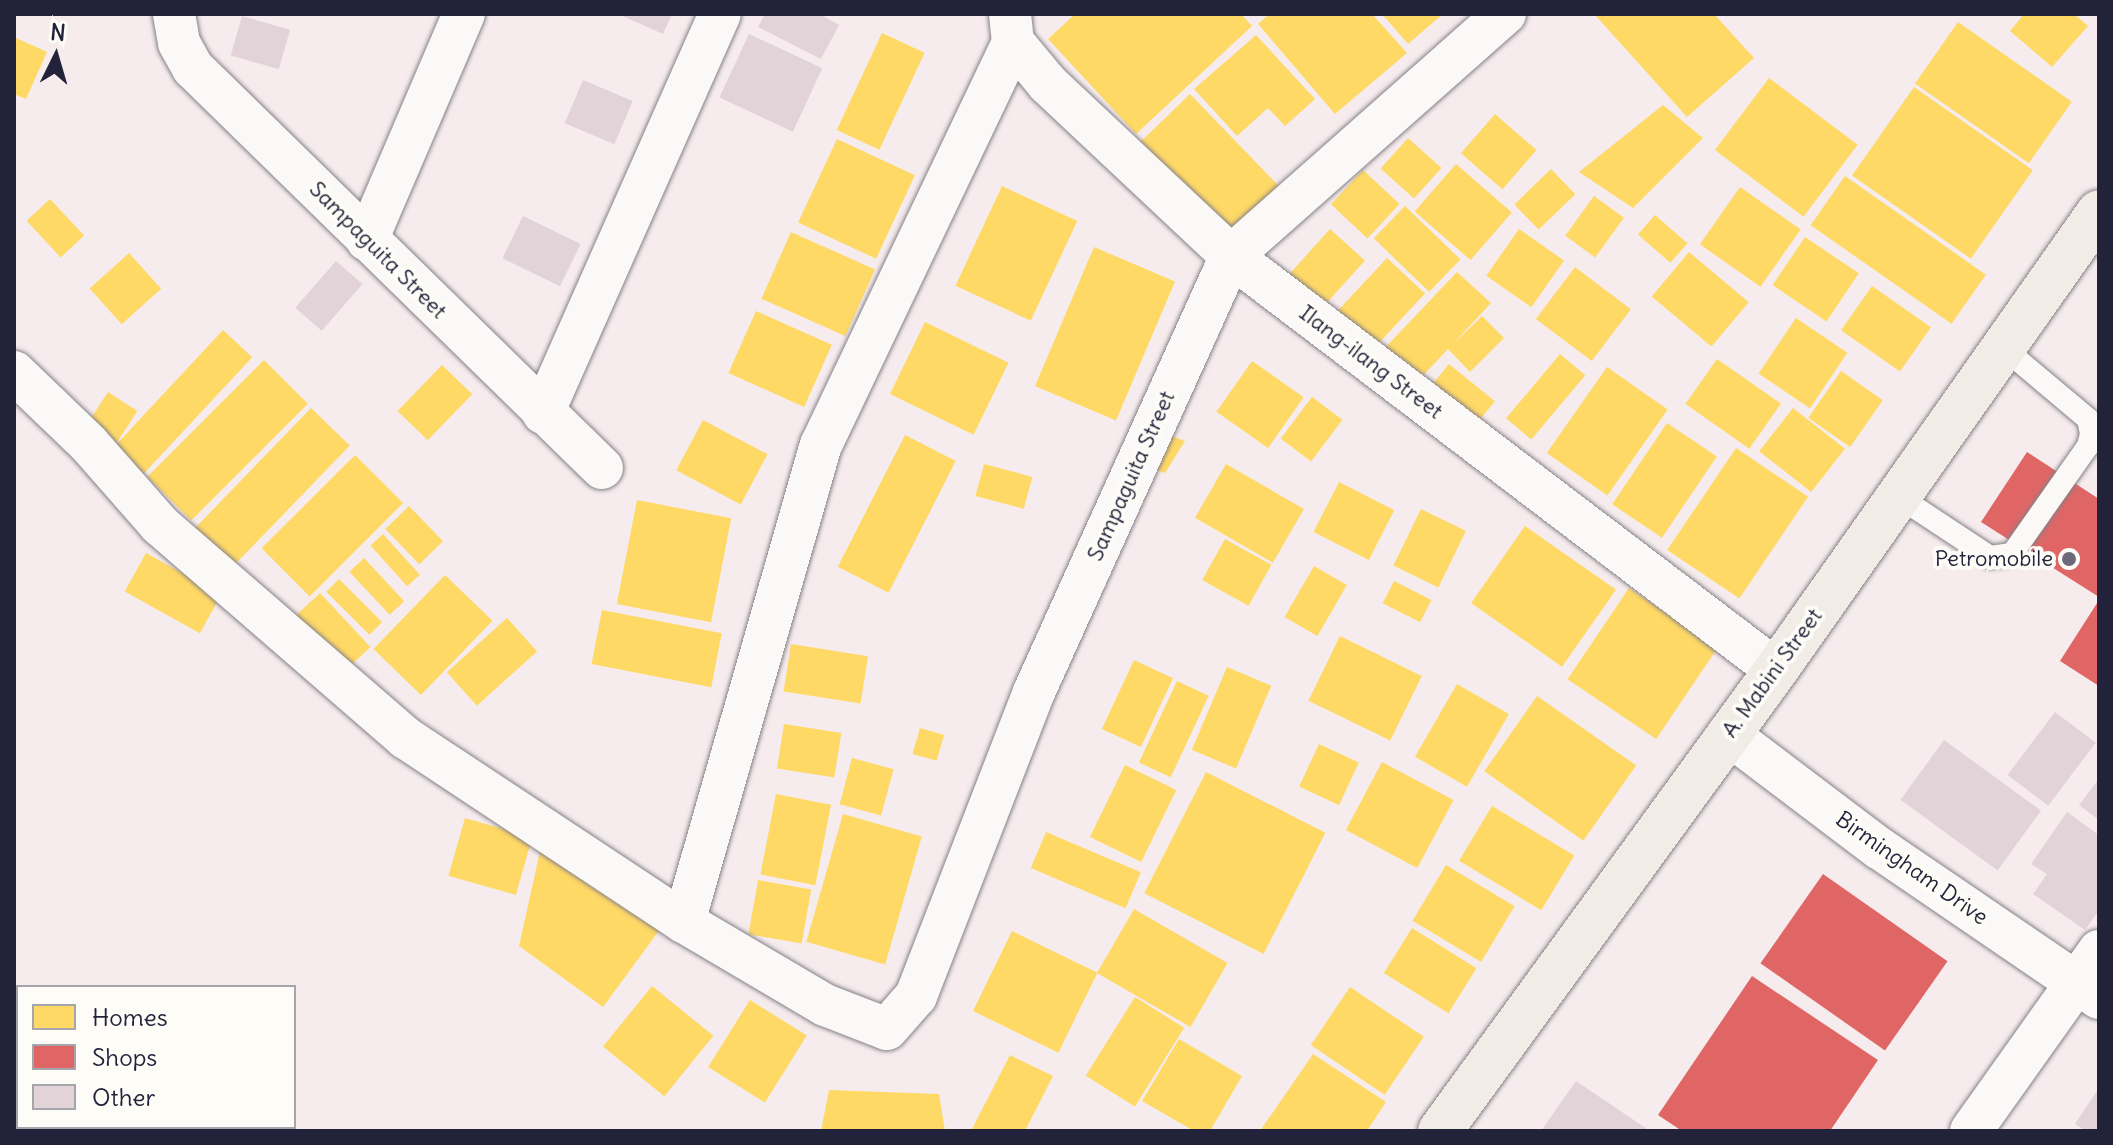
<!DOCTYPE html>
<style>
body{margin:0}
#map{position:relative;width:2113px;height:1145px;overflow:hidden;background:#f6ecee;font-family:Delius,sans-serif}
div>[style]{position:absolute}
.homes>*{inset:0;background:#ffd966;transform-origin:0 0}
.shops>*{inset:0;background:#e06666;transform-origin:0 0}
.building>*{inset:0;background:#e1d3d8;transform-origin:0 0}
.roads{filter:drop-shadow(0 0 2px #868187) drop-shadow(0 0 2px #868187)}
.lane>*{height:22px;margin:-11px;padding:0 11px;transform-origin:11px;border-radius:11px;background:#faf9f7}
.street>*{height:42px;margin:-21px;padding:0 21px;transform-origin:21px;border-radius:21px;background:#faf9f7}
.primary>*{height:44px;margin:-22px;padding:0 22px;transform-origin:22px;border-radius:22px;background:#f1ece6}
.dots>*{width:22px;height:22px;translate:-50% -50%;box-sizing:border-box;border:4px solid #fdfcf7;border-radius:50%}
span{translate:-50% -50%;white-space:nowrap;text-align:center;line-height:1.15;-webkit-text-stroke:8px #fdfcf7;paint-order:stroke}
.street-label{font-size:22px;color:#22223b}
.poi-label{font-size:22px;color:#22223b}
.right{translate:-100% -50%;text-align:right}
.frame{position:absolute;inset:0;border:16px solid #22223b;pointer-events:none}
.legend{position:absolute;left:16px;top:985px;width:280px;height:144px;box-sizing:border-box;background:#fdfcf7;border:2px solid #a5a5ac;margin:0;padding:10px 14px;list-style:none;font-size:24px;color:#22223b}
.legend li{display:flex;align-items:center;gap:16px;height:40px}
.legend b{width:40px;border:2px solid #a5a5ac}
.north{position:absolute;left:16px;top:16px;width:80px;height:80px;-webkit-text-stroke:6px #fdfcf7;paint-order:stroke;rotate:5deg;font-size:22px;font-weight:700;line-height:32px;text-align:center;color:#22223b}
.north::after{content:'';display:block;margin:auto;width:28px;height:36px;background:#22223b;clip-path:polygon(50% 0,100% 100%,50% 72%,0 100%)}
</style>
<div id="map">
<div class="homes">
<div style="clip-path:polygon(1075px 14px,1241px 14px,1252px 26px,1136px 134px,1048px 39px)"></div>
<div style="clip-path:polygon(1269px 14px,1372px 14px,1407px 53px,1335px 114px,1258px 24px)"></div>
<div style="clip-path:polygon(1382px 14px,1443px 14px,1408px 44px)"></div>
<div style="clip-path:polygon(1594px 14px,1714px 14px,1754px 58px,1687px 117px)"></div>
<div style="clip-path:polygon(2024px 14px,2074px 14px,2088px 26px,2052px 67px,2010px 31px)"></div>
<div style="left:1958px;top:22px;width:139px;height:75px;rotate:35deg"></div>
<div style="left:882px;top:33px;width:47px;height:107px;rotate:25deg"></div>
<div style="clip-path:polygon(1256px 35px,1315px 99px,1285px 126px,1268px 108px,1237px 136px,1194px 89px)"></div>
<div style="clip-path:polygon(14px 37px,47px 52px,26px 99px,14px 94px)"></div>
<div style="left:1769px;top:78px;width:111px;height:90px;rotate:37deg"></div>
<div style="left:1914px;top:87px;width:145px;height:108px;rotate:35deg"></div>
<div style="left:1190px;top:94px;width:132px;height:74px;rotate:46deg"></div>
<div style="clip-path:polygon(1663px 105px,1703px 138px,1633px 208px,1579px 172px)"></div>
<div style="left:1495px;top:114px;width:55px;height:52px;rotate:41deg"></div>
<div style="left:1408px;top:138px;width:45px;height:41px;rotate:42deg"></div>
<div style="left:837px;top:139px;width:86px;height:92px;rotate:25deg"></div>
<div style="left:1456px;top:164px;width:74px;height:63px;rotate:41deg"></div>
<div style="left:1551px;top:169px;width:35px;height:51px;rotate:46deg"></div>
<div style="left:1363px;top:170px;width:50px;height:47px;rotate:43deg"></div>
<div style="left:1845px;top:176px;width:172px;height:60px;rotate:35deg"></div>
<div style="left:1002px;top:186px;width:83px;height:110px;rotate:25deg"></div>
<div style="left:1740px;top:187px;width:74px;height:70px;rotate:35deg"></div>
<div style="left:1594px;top:196px;width:37px;height:49px;rotate:36deg"></div>
<div style="left:50px;top:199px;width:50px;height:32px;rotate:47deg"></div>
<div style="left:1405px;top:206px;width:77px;height:45px;rotate:44deg"></div>
<div style="left:1655px;top:215px;width:43px;height:26px;rotate:41deg"></div>
<div style="left:1330px;top:229px;width:47px;height:64px;rotate:42deg"></div>
<div style="left:1519px;top:229px;width:55px;height:57px;rotate:35deg"></div>
<div style="left:791px;top:232px;width:92px;height:73px;rotate:24deg"></div>
<div style="left:1805px;top:237px;width:65px;height:58px;rotate:34deg"></div>
<div style="left:1094px;top:247px;width:88px;height:151px;rotate:23deg"></div>
<div style="left:1689px;top:252px;width:78px;height:58px;rotate:40deg"></div>
<div style="left:129px;top:253px;width:48px;height:53px;rotate:48deg"></div>
<div style="left:1387px;top:258px;width:52px;height:76px;rotate:43deg"></div>
<div style="left:1575px;top:267px;width:70px;height:65px;rotate:37deg"></div>
<div style="clip-path:polygon(1457px 272px,1491px 303px,1452px 345px,1482px 316px,1504px 338px,1470px 372px,1448px 349px,1416px 383px,1382px 351px)"></div>
<div style="left:1872px;top:286px;width:72px;height:54px;rotate:35deg"></div>
<div style="left:756px;top:311px;width:83px;height:68px;rotate:24deg"></div>
<div style="left:1796px;top:318px;width:62px;height:67px;rotate:34deg"></div>
<div style="left:925px;top:322px;width:93px;height:80px;rotate:26deg"></div>
<div style="left:223px;top:330px;width:40px;height:165px;rotate:43deg"></div>
<div style="left:1560px;top:354px;width:33px;height:84px;rotate:40deg"></div>
<div style="left:1717px;top:359px;width:78px;height:55px;rotate:35deg"></div>
<div style="left:264px;top:360px;width:62px;height:165px;rotate:45deg"></div>
<div style="left:1252px;top:361px;width:63px;height:62px;rotate:35deg"></div>
<div style="left:1449px;top:364px;width:59px;height:25px;rotate:39deg"></div>
<div style="left:442px;top:365px;width:42px;height:64px;rotate:44deg"></div>
<div style="left:1607px;top:367px;width:74px;height:105px;rotate:35deg"></div>
<div style="left:1841px;top:371px;width:51px;height:57px;rotate:35deg"></div>
<div style="left:108px;top:392px;width:35px;height:44px;rotate:33deg"></div>
<div style="left:1312px;top:397px;width:38px;height:52px;rotate:37deg"></div>
<div style="left:311px;top:408px;width:54px;height:168px;rotate:44deg"></div>
<div style="left:1793px;top:408px;width:66px;height:55px;rotate:38deg"></div>
<div style="left:703px;top:420px;width:73px;height:57px;rotate:28deg"></div>
<div style="left:1667px;top:423px;width:60px;height:98px;rotate:34deg"></div>
<div style="clip-path:polygon(1164px 433px,1185px 441px,1165px 473px,1152px 468px)"></div>
<div style="left:905px;top:435px;width:57px;height:148px;rotate:27deg"></div>
<div style="left:1736px;top:448px;width:87px;height:123px;rotate:34deg"></div>
<div style="left:355px;top:455px;width:68px;height:132px;rotate:45deg"></div>
<div style="left:984px;top:464px;width:50px;height:33px;rotate:15deg"></div>
<div style="left:1226px;top:464px;width:90px;height:62px;rotate:30deg"></div>
<div style="left:1339px;top:482px;width:62px;height:56px;rotate:27deg"></div>
<div style="left:637px;top:500px;width:96px;height:106px;rotate:11deg"></div>
<div style="left:409px;top:506px;width:49px;height:33px;rotate:46deg"></div>
<div style="left:1421px;top:509px;width:50px;height:63px;rotate:26deg"></div>
<div style="left:1525px;top:526px;width:111px;height:94px;rotate:35deg"></div>
<div style="left:383px;top:534px;width:55px;height:17px;rotate:48deg"></div>
<div style="left:1225px;top:539px;width:53px;height:47px;rotate:29deg"></div>
<div style="left:146px;top:553px;width:86px;height:44px;rotate:29deg"></div>
<div style="left:364px;top:558px;width:59px;height:20px;rotate:47deg"></div>
<div style="left:1314px;top:566px;width:38px;height:59px;rotate:30deg"></div>
<div style="left:445px;top:575px;width:66px;height:103px;rotate:44deg"></div>
<div style="left:339px;top:579px;width:61px;height:18px;rotate:45deg"></div>
<div style="left:1394px;top:581px;width:42px;height:25px;rotate:27deg"></div>
<div style="left:1629px;top:588px;width:107px;height:110px;rotate:34deg"></div>
<div style="left:320px;top:593px;width:74px;height:37px;rotate:47deg"></div>
<div style="left:602px;top:610px;width:122px;height:55px;rotate:11deg"></div>
<div style="left:507px;top:618px;width:45px;height:81px;rotate:48deg"></div>
<div style="left:1340px;top:636px;width:91px;height:72px;rotate:26deg"></div>
<div style="left:791px;top:644px;width:78px;height:48px;rotate:9deg"></div>
<div style="left:1134px;top:660px;width:43px;height:76px;rotate:25deg"></div>
<div style="left:1227px;top:667px;width:48px;height:90px;rotate:23deg"></div>
<div style="left:1177px;top:681px;width:35px;height:90px;rotate:25deg"></div>
<div style="left:1457px;top:684px;width:60px;height:84px;rotate:30deg"></div>
<div style="left:1537px;top:696px;width:121px;height:92px;rotate:35deg"></div>
<div style="left:784px;top:724px;width:58px;height:45px;rotate:9deg"></div>
<div style="left:920px;top:728px;width:25px;height:27px;rotate:16deg"></div>
<div style="left:1319px;top:744px;width:44px;height:47px;rotate:25deg"></div>
<div style="left:852px;top:758px;width:43px;height:48px;rotate:15deg"></div>
<div style="left:1382px;top:762px;width:81px;height:77px;rotate:28deg"></div>
<div style="left:1125px;top:765px;width:57px;height:80px;rotate:26deg"></div>
<div style="left:1206px;top:772px;width:134px;height:136px;rotate:27deg"></div>
<div style="left:776px;top:794px;width:56px;height:82px;rotate:11deg"></div>
<div style="left:1492px;top:806px;width:96px;height:64px;rotate:31deg"></div>
<div style="left:843px;top:814px;width:82px;height:133px;rotate:16deg"></div>
<div style="left:465px;top:818px;width:70px;height:60px;rotate:16deg"></div>
<div style="left:1046px;top:832px;width:103px;height:39px;rotate:23deg"></div>
<div style="clip-path:polygon(542px 842px,661px 928px,603px 1007px,519px 946px)"></div>
<div style="left:1446px;top:865px;width:80px;height:65px;rotate:31deg"></div>
<div style="left:758px;top:880px;width:54px;height:55px;rotate:10deg"></div>
<div style="left:1134px;top:909px;width:108px;height:74px;rotate:30deg"></div>
<div style="left:1412px;top:928px;width:76px;height:53px;rotate:32deg"></div>
<div style="left:1012px;top:931px;width:95px;height:89px;rotate:26deg"></div>
<div style="left:652px;top:986px;width:79px;height:78px;rotate:39deg"></div>
<div style="left:1350px;top:987px;width:89px;height:70px;rotate:34deg"></div>
<div style="left:1135px;top:997px;width:58px;height:93px;rotate:32deg"></div>
<div style="left:750px;top:1000px;width:67px;height:79px;rotate:32deg"></div>
<div style="clip-path:polygon(1179px 1039px,1242px 1076px,1210px 1131px,1194px 1131px,1142px 1101px)"></div>
<div style="clip-path:polygon(1313px 1054px,1386px 1102px,1367px 1131px,1260px 1131px)"></div>
<div style="clip-path:polygon(1010px 1055px,1053px 1076px,1025px 1131px,971px 1131px)"></div>
<div style="clip-path:polygon(829px 1090px,939px 1094px,945px 1131px,821px 1131px)"></div>
</div>
<div class="shops">
<div style="clip-path:polygon(2027px 452px,2099px 499px,2099px 597px,1981px 522px)"></div>
<div style="clip-path:polygon(2099px 600px,2099px 686px,2060px 661px)"></div>
<div style="left:1823px;top:874px;width:152px;height:109px;rotate:35deg"></div>
<div style="clip-path:polygon(1752px 976px,1878px 1060px,1830px 1131px,1682px 1131px,1658px 1115px)"></div>
</div>
<div class="building">
<div style="clip-path:polygon(618px 14px,672px 14px,663px 34px)"></div>
<div style="clip-path:polygon(765px 14px,819px 14px,839px 25px,821px 59px,758px 27px)"></div>
<div style="left:242px;top:16px;width:50px;height:41px;rotate:16deg"></div>
<div style="left:749px;top:34px;width:81px;height:70px;rotate:25deg"></div>
<div style="left:583px;top:80px;width:54px;height:47px;rotate:23deg"></div>
<div style="left:523px;top:216px;width:64px;height:47px;rotate:26deg"></div>
<div style="left:336px;top:261px;width:35px;height:62px;rotate:41deg"></div>
<div style="left:2055px;top:712px;width:51px;height:79px;rotate:37deg"></div>
<div style="left:1944px;top:740px;width:120px;height:74px;rotate:36deg"></div>
<div style="clip-path:polygon(2099px 779px,2099px 820px,2079px 805px)"></div>
<div style="clip-path:polygon(2067px 812px,2099px 835px,2099px 910px,2085px 930px,2033px 894px,2047px 874px,2031px 864px)"></div>
<div style="clip-path:polygon(1576px 1081px,1650px 1131px,1541px 1131px)"></div>
<div style="clip-path:polygon(2099px 1088px,2099px 1131px,2086px 1131px,2075px 1124px)"></div>
</div>
<div class="roads">
<div class="lane">
<div style="left:1896px;top:495px;width:113px;rotate:33.4deg"></div>
<div style="left:1990px;top:557px;width:22px;rotate:-8deg"></div>
<div style="left:2012px;top:554px;width:132px;rotate:-54.9deg"></div>
<div style="left:2088px;top:446px;width:12px;rotate:-76deg"></div>
<div style="left:2091px;top:434px;width:15px;rotate:-101deg"></div>
<div style="left:2088px;top:419px;width:109px;rotate:-139.9deg"></div>
</div>
<div class="street">
<div style="left:174px;top:14px;width:29px;rotate:80deg"></div>
<div style="left:179px;top:43px;width:29px;rotate:61deg"></div>
<div style="left:193px;top:68px;width:572px;rotate:44.36deg"></div>
<div style="left:1010px;top:14px;width:28px;rotate:84deg"></div>
<div style="left:1013px;top:42px;width:55px;rotate:50.2deg"></div>
<div style="left:1048px;top:84px;width:251px;rotate:43.2deg"></div>
<div style="left:1231px;top:256px;width:684px;rotate:37.22deg"></div>
<div style="left:367px;top:240px;width:246px;rotate:-66.8deg"></div>
<div style="left:14px;top:372px;width:103px;rotate:43.8deg"></div>
<div style="left:88px;top:443px;width:109px;rotate:48.7deg"></div>
<div style="left:160px;top:525px;width:325px;rotate:40.9deg"></div>
<div style="left:406px;top:738px;width:333px;rotate:33.5deg"></div>
<div style="left:684px;top:922px;width:164px;rotate:30.5deg"></div>
<div style="left:825px;top:1005px;width:66px;rotate:21.2deg"></div>
<div style="left:887px;top:1029px;width:44px;rotate:-48.7deg"></div>
<div style="left:916px;top:996px;width:326px;rotate:-68.8deg"></div>
<div style="left:1034px;top:692px;width:478px;rotate:-65.7deg"></div>
<div style="left:1231px;top:256px;width:366px;rotate:-41.5deg"></div>
<div style="left:543px;top:413px;width:436px;rotate:-66.1deg"></div>
<div style="left:1728px;top:734px;width:189px;rotate:37.1deg"></div>
<div style="left:1879px;top:848px;width:266px;rotate:34.3deg"></div>
<div style="left:684px;top:922px;width:496px;rotate:-74deg"></div>
<div style="left:821px;top:445px;width:446px;rotate:-64.5deg"></div>
<div style="left:1971px;top:1131px;width:221px;rotate:-54.6deg"></div>
</div>
<div class="primary">
<div style="left:1440px;top:1131px;width:570px;rotate:-53.91deg"></div>
<div style="left:1776px;top:670px;width:560px;rotate:-54.81deg"></div>
</div>
</div>
<div class="dots">
<div style="left:2069px;top:559px;background:#6c697a"></div>
</div>
<div class="street-label">
<span style="left:378px;top:250px;rotate:45deg">Sampaguita Street</span>
<span style="left:1371px;top:362px;rotate:37deg">Ilang-ilang Street</span>
<span style="left:1131px;top:476px;rotate:-66deg">Sampaguita Street</span>
<span style="left:1772px;top:673px;rotate:-54deg">A. Mabini Street</span>
<span style="left:1912px;top:868px;rotate:35deg">Birmingham Drive</span>
</div>
<div class="poi-label">
<span class="right" style="left:2053px;top:559px">Petromobile</span>
</div>
<div class="frame"></div>
<ul class="legend">
<li><b style="height:22px;background:#ffd966"></b>Homes</li>
<li><b style="height:22px;background:#e06666"></b>Shops</li>
<li><b style="height:22px;background:#e1d3d8"></b>Other</li>
</ul>
<div class="north">N</div>
</div>
